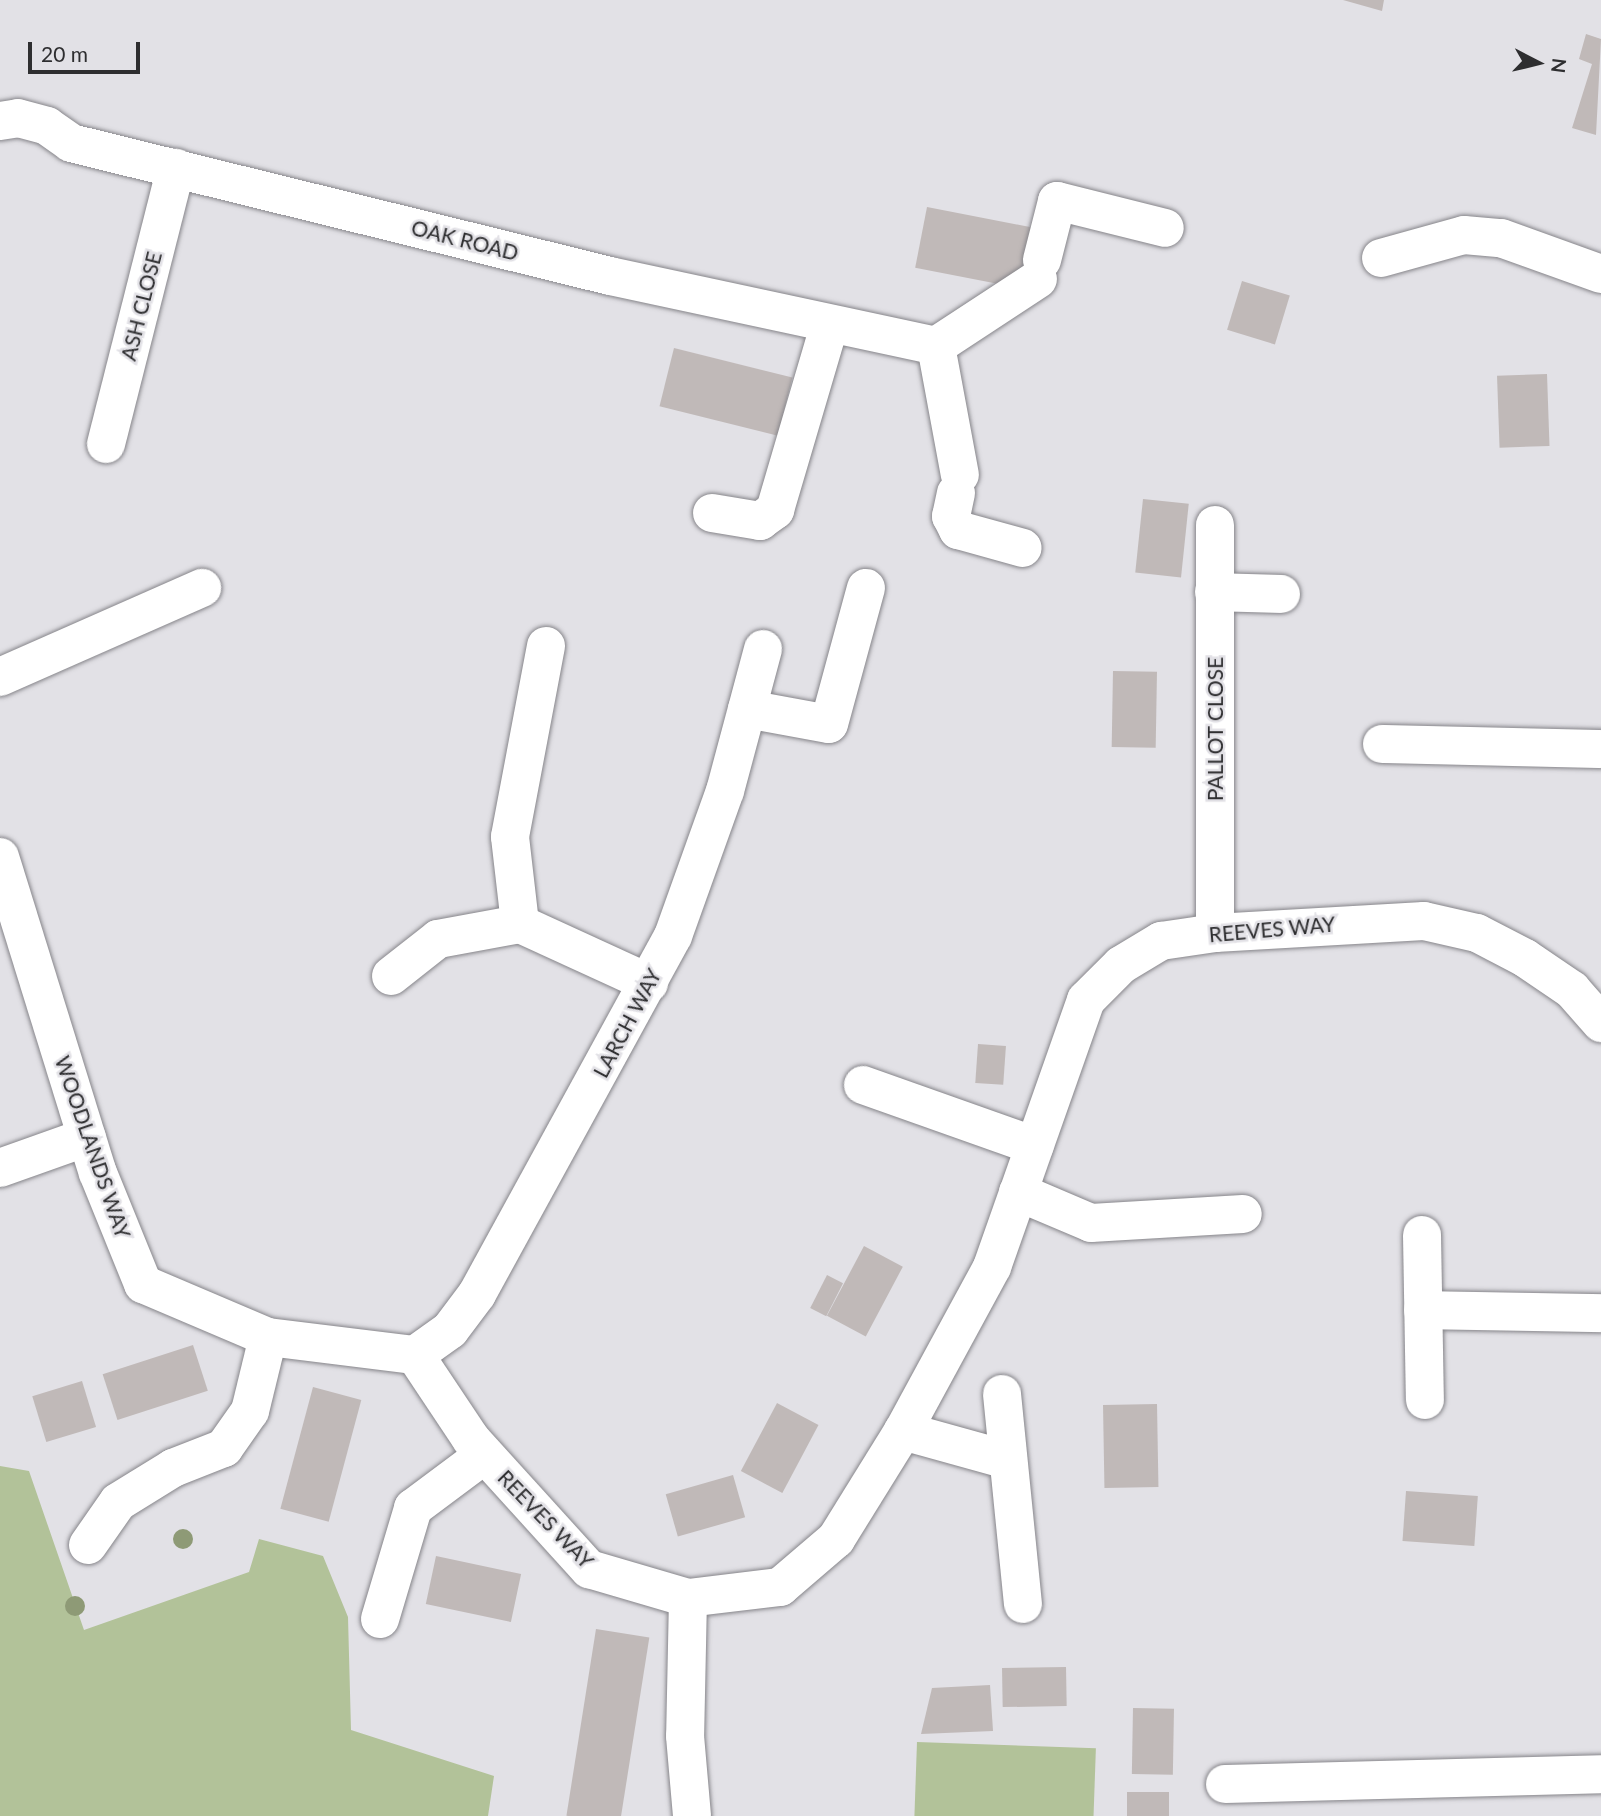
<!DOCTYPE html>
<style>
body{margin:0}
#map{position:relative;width:1601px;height:1816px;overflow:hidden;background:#e2e1e6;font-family:Lato,sans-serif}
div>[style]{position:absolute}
.green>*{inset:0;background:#b2c299;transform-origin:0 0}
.building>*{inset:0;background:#c0b9b8;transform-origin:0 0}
.roads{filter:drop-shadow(0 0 2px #86858a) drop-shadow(0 0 2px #86858a)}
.minor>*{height:38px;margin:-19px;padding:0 19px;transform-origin:19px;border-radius:19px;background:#fff}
.trees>*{width:20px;height:20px;margin:-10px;border-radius:50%;background:#8e9a76}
span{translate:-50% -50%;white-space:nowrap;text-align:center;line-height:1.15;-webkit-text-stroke:5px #e2e1e6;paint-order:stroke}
.street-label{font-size:21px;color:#2e2e30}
.north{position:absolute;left:1503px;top:28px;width:70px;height:70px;-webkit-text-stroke:5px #e2e1e6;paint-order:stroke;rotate:97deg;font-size:19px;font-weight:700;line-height:28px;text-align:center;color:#2e2e30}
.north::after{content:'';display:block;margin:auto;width:24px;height:32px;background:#2e2e30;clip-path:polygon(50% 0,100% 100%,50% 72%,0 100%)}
.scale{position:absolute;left:28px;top:42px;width:112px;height:32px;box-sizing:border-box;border:4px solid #2e2e30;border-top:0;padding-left:9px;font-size:21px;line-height:24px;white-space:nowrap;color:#2e2e30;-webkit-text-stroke:5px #e2e1e6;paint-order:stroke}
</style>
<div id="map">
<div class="green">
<div style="clip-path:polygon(0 1466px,29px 1471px,84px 1630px,249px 1572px,259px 1539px,323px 1556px,348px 1617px,351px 1730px,494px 1776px,488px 1816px,0 1816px)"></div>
<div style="left:917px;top:1742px;width:179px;height:74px;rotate:2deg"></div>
</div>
<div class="building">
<div style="clip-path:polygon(1343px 0,1384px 0,1382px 11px)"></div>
<div style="clip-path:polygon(1586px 34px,1601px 39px,1596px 135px,1572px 128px,1592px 64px,1579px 59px)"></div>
<div style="left:927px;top:207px;width:115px;height:62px;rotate:11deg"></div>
<div style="left:1242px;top:281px;width:50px;height:51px;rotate:17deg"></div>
<div style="left:674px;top:348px;width:122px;height:60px;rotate:14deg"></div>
<div style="left:1547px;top:374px;width:72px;height:50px;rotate:88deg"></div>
<div style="left:1143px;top:499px;width:46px;height:74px;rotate:6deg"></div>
<div style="left:1113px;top:671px;width:44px;height:76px;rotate:1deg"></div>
<div style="left:978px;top:1044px;width:28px;height:39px;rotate:4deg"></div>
<div style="left:864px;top:1246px;width:44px;height:79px;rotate:28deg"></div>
<div style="left:827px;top:1275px;width:18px;height:37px;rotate:27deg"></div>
<div style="left:193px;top:1345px;width:48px;height:95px;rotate:72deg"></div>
<div style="left:82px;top:1381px;width:48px;height:52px;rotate:73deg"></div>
<div style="left:313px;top:1387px;width:50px;height:126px;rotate:15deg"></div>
<div style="left:777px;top:1403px;width:47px;height:77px;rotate:28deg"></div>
<div style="left:1157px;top:1404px;width:83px;height:54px;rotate:89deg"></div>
<div style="left:733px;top:1475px;width:44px;height:70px;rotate:74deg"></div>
<div style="left:1406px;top:1491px;width:72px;height:50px;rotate:4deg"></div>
<div style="left:436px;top:1556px;width:87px;height:49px;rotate:12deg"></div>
<div style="left:596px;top:1629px;width:54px;height:189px;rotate:9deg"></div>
<div style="left:1066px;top:1667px;width:39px;height:64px;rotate:89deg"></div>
<div style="clip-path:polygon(990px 1685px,993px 1731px,921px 1734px,932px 1688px)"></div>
<div style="left:1133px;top:1708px;width:41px;height:66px;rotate:1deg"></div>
<div style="left:1127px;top:1792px;width:42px;height:24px"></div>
</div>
<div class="roads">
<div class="minor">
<div style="left:0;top:121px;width:18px;rotate:-9deg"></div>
<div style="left:18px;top:118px;width:30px;rotate:15deg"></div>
<div style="left:47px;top:126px;width:29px;rotate:35deg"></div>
<div style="left:71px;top:143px;width:555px;rotate:13.86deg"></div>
<div style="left:610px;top:276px;width:333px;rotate:12.1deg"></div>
<div style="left:1381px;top:258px;width:86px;rotate:-15.5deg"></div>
<div style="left:1464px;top:235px;width:37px;rotate:5deg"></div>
<div style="left:1501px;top:238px;width:106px;rotate:19.8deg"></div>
<div style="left:1042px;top:260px;width:61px;rotate:-75.7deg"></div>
<div style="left:1057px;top:201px;width:111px;rotate:14deg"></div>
<div style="left:936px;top:346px;width:131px;rotate:79.5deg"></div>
<div style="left:936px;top:346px;width:122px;rotate:-33.3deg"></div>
<div style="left:106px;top:444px;width:285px;rotate:-75.8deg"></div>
<div style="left:956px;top:493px;width:24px;rotate:102deg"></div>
<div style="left:951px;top:516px;width:16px;rotate:63deg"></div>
<div style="left:958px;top:530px;width:67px;rotate:15.5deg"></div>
<div style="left:712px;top:513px;width:49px;rotate:9.5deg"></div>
<div style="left:760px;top:521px;width:19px;rotate:-36deg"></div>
<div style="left:775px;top:510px;width:192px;rotate:-73.6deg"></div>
<div style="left:1214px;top:592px;width:67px;rotate:1.7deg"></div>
<div style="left:546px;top:646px;width:194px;rotate:100.7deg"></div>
<div style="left:510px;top:837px;width:88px;rotate:83.4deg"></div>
<div style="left:520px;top:924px;width:142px;rotate:24.6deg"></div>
<div style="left:0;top:677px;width:221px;rotate:-23.8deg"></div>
<div style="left:747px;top:709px;width:83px;rotate:10.4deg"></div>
<div style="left:829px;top:724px;width:141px;rotate:-74.8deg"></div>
<div style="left:1382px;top:744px;width:219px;rotate:1.3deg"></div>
<div style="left:0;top:857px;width:331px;rotate:72.8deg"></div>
<div style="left:98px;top:1173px;width:120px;rotate:67.9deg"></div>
<div style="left:143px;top:1284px;width:136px;rotate:23deg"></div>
<div style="left:268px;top:1337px;width:148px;rotate:7deg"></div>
<div style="left:415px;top:1355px;width:43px;rotate:-35.5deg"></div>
<div style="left:450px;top:1330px;width:45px;rotate:-53.1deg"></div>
<div style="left:477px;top:1294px;width:408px;rotate:-61.3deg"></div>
<div style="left:673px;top:936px;width:154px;rotate:-70.3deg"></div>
<div style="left:725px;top:791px;width:147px;rotate:-75deg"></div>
<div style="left:1215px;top:933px;width:408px;rotate:-90deg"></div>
<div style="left:391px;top:976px;width:60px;rotate:-38.2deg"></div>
<div style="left:438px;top:939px;width:83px;rotate:-10.4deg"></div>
<div style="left:863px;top:1085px;width:182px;rotate:19.5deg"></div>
<div style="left:0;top:1168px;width:92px;rotate:-19.6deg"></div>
<div style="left:1018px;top:1192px;width:79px;rotate:23deg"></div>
<div style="left:1091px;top:1223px;width:152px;rotate:-3.4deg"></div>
<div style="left:1422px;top:1235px;width:165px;rotate:89deg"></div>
<div style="left:1423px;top:1310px;width:178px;rotate:1deg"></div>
<div style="left:415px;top:1355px;width:101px;rotate:56.3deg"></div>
<div style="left:471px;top:1439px;width:176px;rotate:47.8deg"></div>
<div style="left:589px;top:1569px;width:103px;rotate:16.3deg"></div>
<div style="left:688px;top:1598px;width:93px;rotate:-6.8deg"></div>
<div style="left:780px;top:1587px;width:74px;rotate:-40.6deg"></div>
<div style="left:836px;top:1539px;width:127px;rotate:-58.2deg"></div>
<div style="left:903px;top:1431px;width:187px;rotate:-61.5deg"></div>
<div style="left:992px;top:1267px;width:283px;rotate:-70.6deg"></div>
<div style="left:1086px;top:1000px;width:49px;rotate:-45deg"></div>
<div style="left:1121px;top:965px;width:47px;rotate:-31deg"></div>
<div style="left:1161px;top:941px;width:55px;rotate:-8.4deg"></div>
<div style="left:1215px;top:933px;width:209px;rotate:-3.3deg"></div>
<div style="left:1424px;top:921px;width:54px;rotate:12.8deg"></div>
<div style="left:1477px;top:933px;width:54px;rotate:27.5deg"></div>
<div style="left:1525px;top:958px;width:57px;rotate:34.2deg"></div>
<div style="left:1572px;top:990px;width:44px;rotate:48.7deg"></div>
<div style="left:1002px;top:1394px;width:211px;rotate:84.3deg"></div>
<div style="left:903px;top:1431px;width:105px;rotate:15.5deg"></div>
<div style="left:88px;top:1545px;width:52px;rotate:-55.1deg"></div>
<div style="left:118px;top:1502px;width:65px;rotate:-31.7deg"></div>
<div style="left:173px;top:1468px;width:55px;rotate:-21.4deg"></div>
<div style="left:224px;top:1448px;width:45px;rotate:-54.9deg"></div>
<div style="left:250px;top:1411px;width:76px;rotate:-76.3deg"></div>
<div style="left:688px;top:1598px;width:138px;rotate:91.2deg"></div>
<div style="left:685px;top:1736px;width:80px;rotate:85deg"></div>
<div style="left:380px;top:1619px;width:116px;rotate:-73.4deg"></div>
<div style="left:413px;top:1508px;width:89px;rotate:-36.7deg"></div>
<div style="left:1225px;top:1784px;width:376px;rotate:-1.5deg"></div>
</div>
</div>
<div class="trees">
<div style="left:183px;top:1539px"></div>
<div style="left:75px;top:1606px"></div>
</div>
<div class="street-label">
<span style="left:465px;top:240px;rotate:14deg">OAK ROAD</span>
<span style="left:141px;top:306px;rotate:-76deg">ASH CLOSE</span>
<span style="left:1215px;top:729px;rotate:-90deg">PALLOT CLOSE</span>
<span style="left:1272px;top:929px;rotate:-5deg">REEVES WAY</span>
<span style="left:627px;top:1023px;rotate:-62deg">LARCH WAY</span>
<span style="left:93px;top:1147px;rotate:71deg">WOODLANDS WAY</span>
<span style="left:546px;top:1519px;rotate:46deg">REEVES WAY</span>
</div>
<div class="north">N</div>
<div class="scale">20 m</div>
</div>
